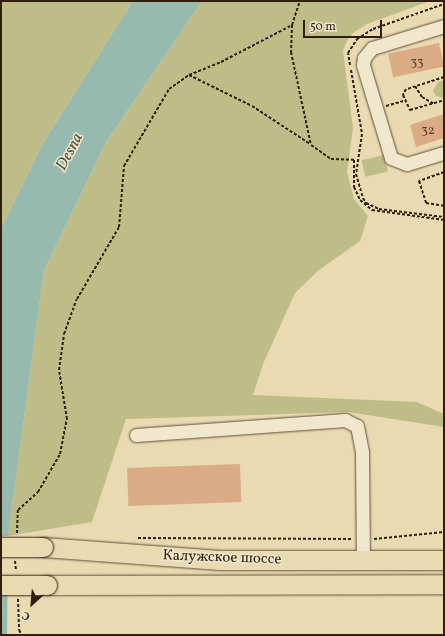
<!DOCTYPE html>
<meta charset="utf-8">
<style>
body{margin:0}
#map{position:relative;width:445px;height:636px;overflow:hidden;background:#e9dab2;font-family:Vollkorn,serif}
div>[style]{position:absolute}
.green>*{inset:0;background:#bebd87;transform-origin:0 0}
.water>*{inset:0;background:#97baaf}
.pier>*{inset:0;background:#e9dab2}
.building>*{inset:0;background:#dbab85;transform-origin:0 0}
.path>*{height:2px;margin-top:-1px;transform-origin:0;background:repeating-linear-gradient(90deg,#2f1f0c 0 3px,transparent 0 5px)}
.roads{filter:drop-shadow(0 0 1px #5e4e36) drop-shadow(0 0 1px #5e4e36)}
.minor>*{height:13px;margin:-6.5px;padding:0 6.5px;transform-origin:6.5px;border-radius:6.5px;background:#f1e7cd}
.highway>*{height:19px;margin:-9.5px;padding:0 9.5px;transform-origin:9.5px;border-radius:9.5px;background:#e9dab2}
.bridges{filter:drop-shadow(0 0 1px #2f1f0c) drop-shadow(0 0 1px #2f1f0c)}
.highway-bridge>*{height:19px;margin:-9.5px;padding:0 9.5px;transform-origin:9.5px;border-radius:9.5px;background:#e9dab2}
span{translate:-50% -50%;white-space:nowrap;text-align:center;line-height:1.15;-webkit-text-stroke:3px #f1e7cd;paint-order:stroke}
.number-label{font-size:13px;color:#5a422a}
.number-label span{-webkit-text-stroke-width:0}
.street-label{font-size:15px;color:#2f1f0c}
.water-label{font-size:16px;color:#4e4e3d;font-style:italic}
.frame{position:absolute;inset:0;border:2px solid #2f1f0c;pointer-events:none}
.north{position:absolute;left:12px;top:584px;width:40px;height:40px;-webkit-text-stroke:3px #f1e7cd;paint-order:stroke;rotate:206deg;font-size:11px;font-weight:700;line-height:16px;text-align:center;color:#2f1f0c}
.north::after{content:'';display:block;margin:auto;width:14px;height:18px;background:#2f1f0c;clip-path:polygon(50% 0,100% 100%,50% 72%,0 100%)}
.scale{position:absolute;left:303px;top:20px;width:79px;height:18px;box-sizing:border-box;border:2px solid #2f1f0c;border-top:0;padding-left:5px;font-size:12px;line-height:14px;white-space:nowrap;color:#2f1f0c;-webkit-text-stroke:3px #f1e7cd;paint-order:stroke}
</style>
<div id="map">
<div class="green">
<div style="clip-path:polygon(1px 1px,133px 1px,42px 145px,1px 229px)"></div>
<div style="clip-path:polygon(202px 1px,430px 1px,367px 24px,353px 33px,347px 41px,343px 51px,353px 128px,347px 172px,354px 199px,368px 216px,360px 241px,319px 270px,295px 293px,263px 364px,253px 395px,417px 402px,444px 414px,444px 427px,348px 412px,126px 419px,92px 522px,8px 536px,44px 270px,106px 142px)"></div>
<div style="clip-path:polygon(439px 81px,444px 81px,443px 98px,436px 96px,433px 90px)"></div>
<div style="left:384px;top:155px;width:17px;height:23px;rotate:77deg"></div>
</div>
<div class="water">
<div style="clip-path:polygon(133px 1px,202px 1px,106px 142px,44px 270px,8px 536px,7px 635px,1px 635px,1px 229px,42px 145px)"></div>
</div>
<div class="pier">
<div style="clip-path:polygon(1px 536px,11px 536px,9px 594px,1px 595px)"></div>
</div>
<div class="building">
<div style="left:439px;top:43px;width:24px;height:52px;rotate:78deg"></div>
<div style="clip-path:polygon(444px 114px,444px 138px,416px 147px,410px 125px)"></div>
<div style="left:240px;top:464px;width:38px;height:113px;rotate:88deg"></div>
</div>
<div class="path">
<div style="left:292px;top:25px;width:27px;rotate:92deg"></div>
<div style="left:291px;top:52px;width:95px;rotate:77.9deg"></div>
<div style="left:311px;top:145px;width:24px;rotate:35deg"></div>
<div style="left:331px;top:159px;width:23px;rotate:2deg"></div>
<div style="left:354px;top:160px;width:27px;rotate:90deg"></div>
<div style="left:354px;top:187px;width:14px;rotate:65deg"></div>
<div style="left:360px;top:200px;width:16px;rotate:40deg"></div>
<div style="left:372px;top:210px;width:73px;rotate:7.9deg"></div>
<div style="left:350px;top:65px;width:12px;rotate:-99deg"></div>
<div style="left:348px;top:53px;width:17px;rotate:-57deg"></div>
<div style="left:357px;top:39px;width:19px;rotate:-32deg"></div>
<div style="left:373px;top:29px;width:75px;rotate:-19.4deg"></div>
<div style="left:351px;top:70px;width:65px;rotate:80.2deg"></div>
<div style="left:362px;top:134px;width:40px;rotate:98.5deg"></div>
<div style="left:356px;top:174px;width:25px;rotate:74deg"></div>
<div style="left:363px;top:198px;width:6px;rotate:59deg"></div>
<div style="left:366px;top:203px;width:14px;rotate:25deg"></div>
<div style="left:379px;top:209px;width:65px;rotate:7deg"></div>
<div style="left:189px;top:75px;width:70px;rotate:26.2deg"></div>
<div style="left:252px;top:106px;width:69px;rotate:33.2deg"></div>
<div style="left:444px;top:77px;width:40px;rotate:162deg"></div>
<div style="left:406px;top:89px;width:7px;rotate:117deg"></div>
<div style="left:403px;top:95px;width:17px;rotate:65deg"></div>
<div style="left:410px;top:110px;width:35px;rotate:-16deg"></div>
<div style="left:415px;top:86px;width:13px;rotate:58deg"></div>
<div style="left:422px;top:97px;width:13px;rotate:29deg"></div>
<div style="left:386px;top:106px;width:19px;rotate:-16deg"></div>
<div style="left:444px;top:172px;width:27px;rotate:160deg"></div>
<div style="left:419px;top:181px;width:23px;rotate:72deg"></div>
<div style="left:426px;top:203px;width:18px;rotate:9deg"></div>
<div style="left:17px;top:533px;width:23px;rotate:-88deg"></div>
<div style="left:18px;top:510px;width:27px;rotate:-42deg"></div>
<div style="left:38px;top:492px;width:44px;rotate:-59.9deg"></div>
<div style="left:60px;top:454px;width:36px;rotate:-79deg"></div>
<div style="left:67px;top:419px;width:50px;rotate:-99.3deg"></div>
<div style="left:59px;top:370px;width:36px;rotate:-82deg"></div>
<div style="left:64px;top:334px;width:37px;rotate:-70deg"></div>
<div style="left:77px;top:299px;width:83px;rotate:-59.7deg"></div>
<div style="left:119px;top:227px;width:61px;rotate:-85.3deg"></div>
<div style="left:124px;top:166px;width:89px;rotate:-59.7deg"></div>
<div style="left:169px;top:89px;width:24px;rotate:-35deg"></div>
<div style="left:189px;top:75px;width:35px;rotate:-22deg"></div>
<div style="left:221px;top:62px;width:80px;rotate:-27.5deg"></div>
<div style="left:292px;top:25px;width:25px;rotate:-72deg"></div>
<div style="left:138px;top:538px;width:214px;rotate:0.3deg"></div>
<div style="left:374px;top:539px;width:70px;rotate:-5.7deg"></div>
<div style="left:15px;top:561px;width:10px;rotate:84deg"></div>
<div style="left:18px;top:599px;width:31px;rotate:88deg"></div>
<div style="left:19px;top:630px;width:6px;rotate:59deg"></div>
</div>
<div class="roads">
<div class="minor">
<div style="left:444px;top:26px;width:75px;rotate:163deg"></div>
<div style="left:372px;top:48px;width:13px;rotate:129deg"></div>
<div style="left:364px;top:58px;width:7px;rotate:98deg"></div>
<div style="left:363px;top:65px;width:97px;rotate:73.2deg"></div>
<div style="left:391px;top:158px;width:17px;rotate:21deg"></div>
<div style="left:407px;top:164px;width:39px;rotate:-17deg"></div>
<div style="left:136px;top:435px;width:210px;rotate:-4.1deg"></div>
<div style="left:345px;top:420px;width:13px;rotate:27deg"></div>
<div style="left:357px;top:426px;width:26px;rotate:79deg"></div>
<div style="left:362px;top:452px;width:109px;rotate:89.5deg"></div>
</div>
<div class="highway">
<div style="left:43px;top:547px;width:177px;rotate:4.2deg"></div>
<div style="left:220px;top:560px;width:224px"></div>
<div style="left:47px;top:585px;width:397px;rotate:-0.1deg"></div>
</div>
</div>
<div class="bridges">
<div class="highway-bridge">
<div style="left:1px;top:547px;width:42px"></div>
<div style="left:1px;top:585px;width:46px"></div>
</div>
</div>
<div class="number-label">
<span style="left:417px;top:63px">33</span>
<span style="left:428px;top:131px">32</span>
</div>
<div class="street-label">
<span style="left:222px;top:558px;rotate:2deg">Калужское шоссе</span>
</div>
<div class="water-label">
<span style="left:70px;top:152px;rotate:-62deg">Desna</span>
</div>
<div class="frame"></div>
<div class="north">С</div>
<div class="scale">50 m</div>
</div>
